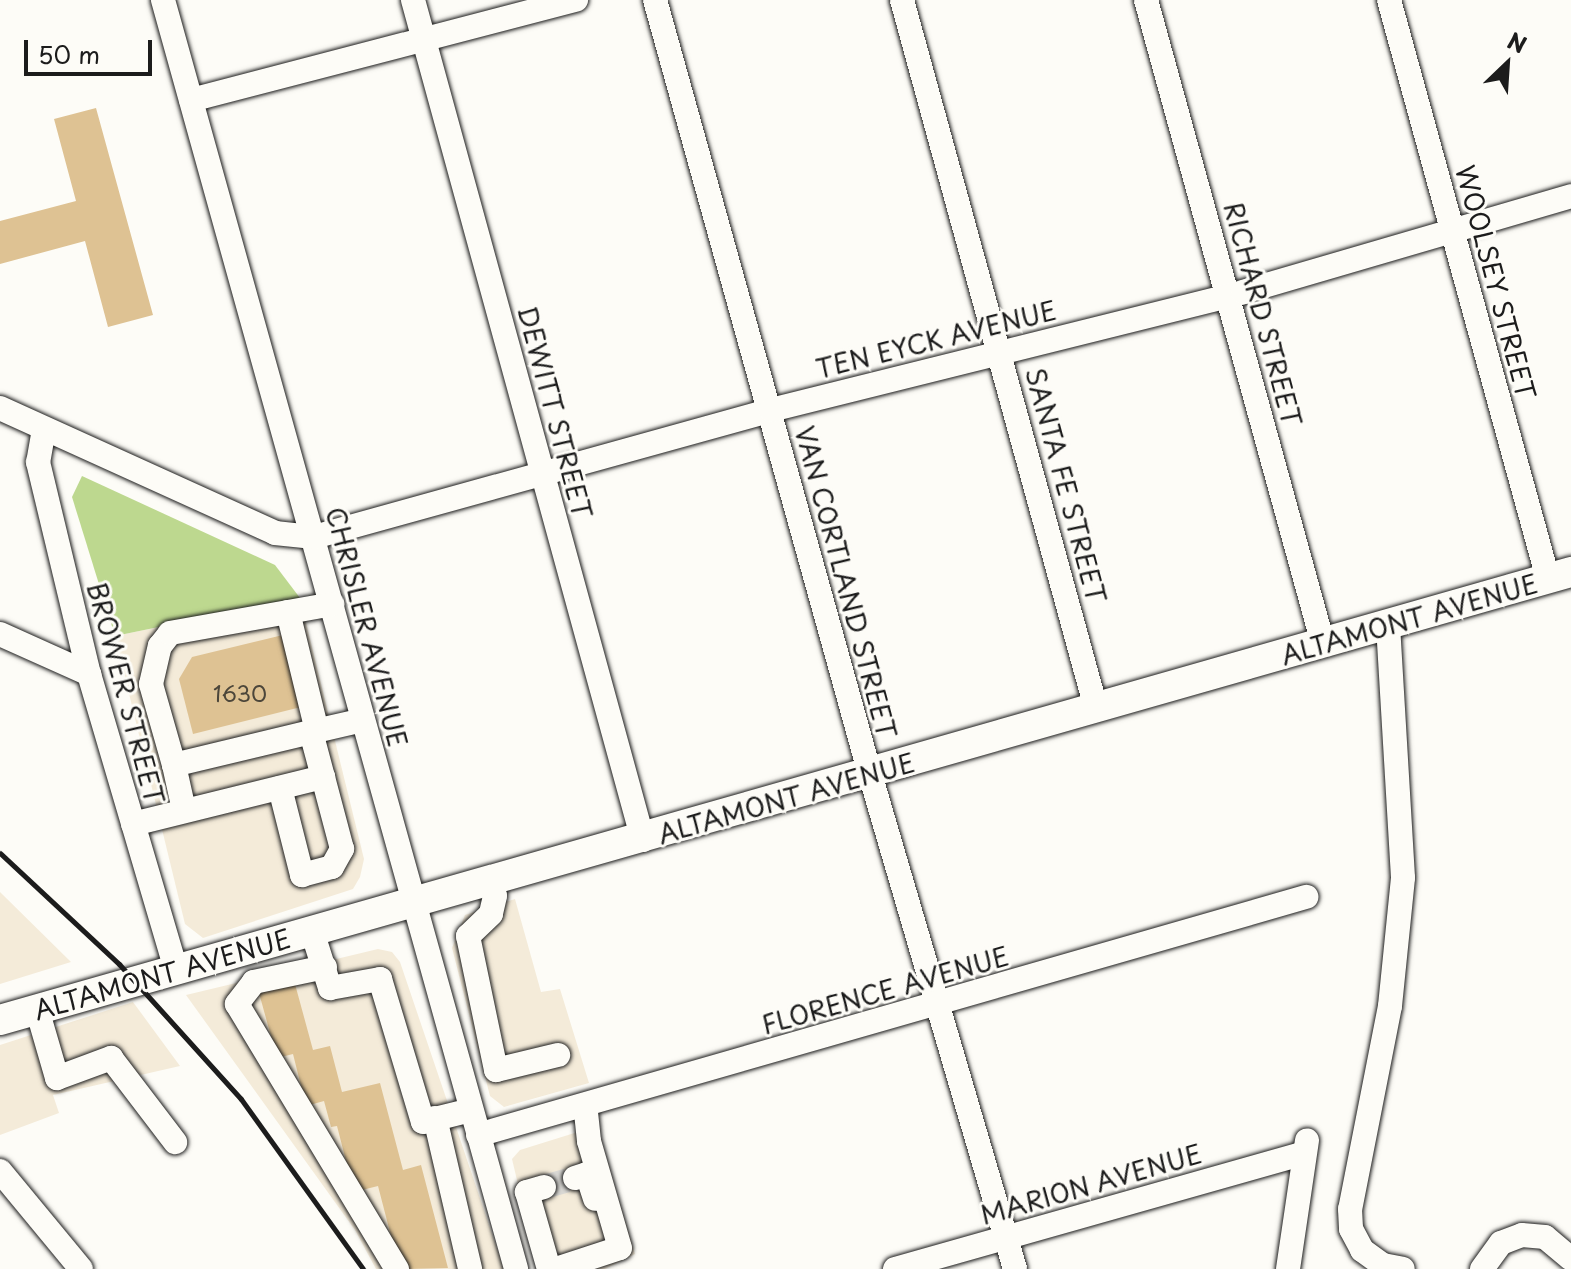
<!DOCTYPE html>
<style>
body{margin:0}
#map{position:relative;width:1571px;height:1269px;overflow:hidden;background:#fdfcf7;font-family:"Playpen Sans",sans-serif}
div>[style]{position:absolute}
.built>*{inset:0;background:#f4ebd9}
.green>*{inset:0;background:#bdd88f}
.building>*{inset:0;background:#dec293}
.minor-tunnel>*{height:24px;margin-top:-12px;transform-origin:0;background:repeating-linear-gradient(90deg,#dbdad6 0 24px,transparent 0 36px)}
.roads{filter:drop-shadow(0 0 2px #1c1c1c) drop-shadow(0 0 2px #1c1c1c)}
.minor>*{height:24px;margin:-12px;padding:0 12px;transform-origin:12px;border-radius:12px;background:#fdfcf7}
.major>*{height:30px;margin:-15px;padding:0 15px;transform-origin:15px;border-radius:15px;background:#fdfcf7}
.rail>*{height:5px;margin:-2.5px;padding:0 2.5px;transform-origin:2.5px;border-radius:2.5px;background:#1c1c1c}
span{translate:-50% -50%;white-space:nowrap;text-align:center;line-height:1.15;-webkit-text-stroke:6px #fdfcf7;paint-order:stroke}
.number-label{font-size:22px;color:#4c463a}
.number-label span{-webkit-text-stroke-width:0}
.street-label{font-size:26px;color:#1c1c1c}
.north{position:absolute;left:1467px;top:24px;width:80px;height:80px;-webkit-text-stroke:6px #fdfcf7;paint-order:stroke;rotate:25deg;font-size:22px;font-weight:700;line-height:32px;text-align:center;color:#1c1c1c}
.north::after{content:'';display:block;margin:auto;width:28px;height:36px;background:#1c1c1c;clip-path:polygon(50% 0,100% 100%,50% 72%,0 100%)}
.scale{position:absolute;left:24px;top:40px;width:128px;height:36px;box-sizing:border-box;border:4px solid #1c1c1c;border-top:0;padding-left:10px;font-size:24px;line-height:28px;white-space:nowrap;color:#1c1c1c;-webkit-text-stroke:6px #fdfcf7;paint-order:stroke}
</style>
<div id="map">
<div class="built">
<div style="clip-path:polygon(300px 598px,364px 859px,360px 877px,353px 889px,203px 938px,185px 924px,115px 636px)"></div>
<div style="clip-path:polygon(0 892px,71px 962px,0 984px)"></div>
<div style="clip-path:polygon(515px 899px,541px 992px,560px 989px,589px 1083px,504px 1107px,490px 1096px,452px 948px,465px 915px)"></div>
<div style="clip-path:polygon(378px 949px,392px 952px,400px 962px,504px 1269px,376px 1269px,355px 1230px,186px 995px)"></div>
<div style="clip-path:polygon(133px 1002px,180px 1066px,53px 1095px,59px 1113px,0 1135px,0 1045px)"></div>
<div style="clip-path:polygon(597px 1126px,635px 1254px,605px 1269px,538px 1269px,512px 1159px,520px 1150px)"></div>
</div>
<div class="green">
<div style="clip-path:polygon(82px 476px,275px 565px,300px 598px,115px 636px,72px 497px)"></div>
</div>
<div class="building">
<div style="clip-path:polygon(96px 108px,153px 315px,108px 327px,85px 241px,0 264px,0 221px,76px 201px,54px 119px)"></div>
<div style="clip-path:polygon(283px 635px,301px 707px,193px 734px,179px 679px,192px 657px)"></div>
<div style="clip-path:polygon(295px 984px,313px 1050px,330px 1046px,342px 1092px,380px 1083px,403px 1170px,421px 1165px,448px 1268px,407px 1269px,398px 1263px,378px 1186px,354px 1192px,337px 1126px,331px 1127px,324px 1101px,306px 1106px,293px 1054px,277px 1058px,259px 993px)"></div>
</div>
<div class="minor-tunnel">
<div style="left:544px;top:1187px;width:32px;rotate:-16deg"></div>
</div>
<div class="roads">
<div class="minor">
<div style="left:163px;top:0;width:1317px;rotate:74.45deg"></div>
<div style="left:413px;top:0;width:871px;rotate:74.69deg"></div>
<div style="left:655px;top:0;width:803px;rotate:74.48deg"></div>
<div style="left:870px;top:774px;width:516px;rotate:73.67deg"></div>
<div style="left:902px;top:0;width:734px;rotate:74.68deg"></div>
<div style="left:1146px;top:0;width:668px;rotate:74.63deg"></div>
<div style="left:1389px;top:0;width:600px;rotate:74.64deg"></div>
<div style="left:191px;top:100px;width:398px;rotate:-14.6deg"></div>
<div style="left:0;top:408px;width:302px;rotate:24.4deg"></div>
<div style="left:275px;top:533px;width:39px;rotate:6deg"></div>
<div style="left:314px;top:537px;width:474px;rotate:-15.5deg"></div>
<div style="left:771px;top:410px;width:487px;rotate:-14deg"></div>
<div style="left:1243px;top:292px;width:342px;rotate:-16.3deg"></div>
<div style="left:44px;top:429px;width:34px;rotate:100deg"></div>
<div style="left:38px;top:462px;width:218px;rotate:76.5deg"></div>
<div style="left:89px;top:674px;width:308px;rotate:73.6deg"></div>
<div style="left:288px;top:612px;width:122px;rotate:76.3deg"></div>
<div style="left:1388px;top:625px;width:253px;rotate:86.6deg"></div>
<div style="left:1403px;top:878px;width:129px;rotate:95.8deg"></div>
<div style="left:1390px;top:1006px;width:207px;rotate:101.1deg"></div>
<div style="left:1350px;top:1209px;width:20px;rotate:87deg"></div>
<div style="left:1351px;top:1229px;width:24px;rotate:62deg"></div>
<div style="left:1362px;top:1250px;width:26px;rotate:36deg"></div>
<div style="left:1383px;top:1265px;width:20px;rotate:11deg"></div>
<div style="left:0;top:634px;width:98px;rotate:24.2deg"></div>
<div style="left:311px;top:732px;width:53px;rotate:-13deg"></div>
<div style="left:174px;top:765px;width:84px;rotate:-105.9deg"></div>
<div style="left:151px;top:684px;width:39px;rotate:-77deg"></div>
<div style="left:160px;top:646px;width:16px;rotate:-52deg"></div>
<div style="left:170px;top:633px;width:165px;rotate:-10.1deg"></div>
<div style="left:280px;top:788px;width:90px;rotate:75.8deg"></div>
<div style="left:302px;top:875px;width:31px;rotate:-15deg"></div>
<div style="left:332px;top:867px;width:21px;rotate:-61deg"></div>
<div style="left:342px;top:849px;width:74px;rotate:-104.8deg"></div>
<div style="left:133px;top:824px;width:196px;rotate:-13.9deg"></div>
<div style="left:323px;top:777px;width:47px;rotate:-104.9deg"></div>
<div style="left:311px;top:732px;width:141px;rotate:166.5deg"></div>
<div style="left:174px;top:765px;width:46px;rotate:77.5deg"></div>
<div style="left:491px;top:880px;width:16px;rotate:76deg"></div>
<div style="left:495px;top:896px;width:18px;rotate:103deg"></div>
<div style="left:491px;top:914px;width:32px;rotate:136deg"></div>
<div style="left:468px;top:936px;width:137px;rotate:78.2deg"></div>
<div style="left:496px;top:1070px;width:64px;rotate:-13.6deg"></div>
<div style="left:312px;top:931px;width:60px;rotate:72.5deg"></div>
<div style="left:330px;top:988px;width:51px;rotate:-10.2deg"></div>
<div style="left:380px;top:979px;width:149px;rotate:73.3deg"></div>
<div style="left:423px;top:1122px;width:49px;rotate:-14deg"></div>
<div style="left:325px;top:967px;width:73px;rotate:168.1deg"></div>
<div style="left:254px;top:982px;width:28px;rotate:128deg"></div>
<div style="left:237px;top:1004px;width:310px;rotate:58.9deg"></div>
<div style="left:37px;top:1009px;width:72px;rotate:73.8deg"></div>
<div style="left:57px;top:1078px;width:58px;rotate:-20.3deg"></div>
<div style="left:111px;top:1058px;width:106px;rotate:52.7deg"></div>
<div style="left:435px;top:1118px;width:155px;rotate:76.9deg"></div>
<div style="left:478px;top:1135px;width:862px;rotate:-16.04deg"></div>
<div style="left:0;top:1171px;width:127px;rotate:50.4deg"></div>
<div style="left:575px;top:1178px;width:13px;rotate:-18deg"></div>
<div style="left:587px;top:1174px;width:26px;rotate:72deg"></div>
<div style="left:544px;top:1187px;width:18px;rotate:164deg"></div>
<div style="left:527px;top:1192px;width:80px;rotate:74.1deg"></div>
<div style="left:556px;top:1269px;width:67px;rotate:-18.2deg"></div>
<div style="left:620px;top:1248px;width:111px;rotate:-106.2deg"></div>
<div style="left:589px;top:1141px;width:36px;rotate:-96deg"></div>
<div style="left:895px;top:1269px;width:425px;rotate:-15.8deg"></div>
<div style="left:1288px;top:1269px;width:130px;rotate:-81.6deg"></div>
<div style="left:1482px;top:1269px;width:32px;rotate:-54deg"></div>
<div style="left:1501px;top:1243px;width:22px;rotate:-21deg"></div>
<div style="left:1522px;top:1235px;width:23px;rotate:5deg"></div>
<div style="left:1545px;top:1237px;width:34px;rotate:40deg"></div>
</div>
<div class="major">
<div style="left:0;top:1020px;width:1634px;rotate:-15.92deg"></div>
</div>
</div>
<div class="rail">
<div style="left:0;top:853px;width:163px;rotate:43deg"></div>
<div style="left:119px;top:964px;width:182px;rotate:47.9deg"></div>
<div style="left:241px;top:1099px;width:209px;rotate:54.3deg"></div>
</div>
<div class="number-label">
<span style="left:240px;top:693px">1630</span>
</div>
<div class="street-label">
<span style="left:1496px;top:282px;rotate:75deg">WOOLSEY STREET</span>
<span style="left:1263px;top:314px;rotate:75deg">RICHARD STREET</span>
<span style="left:936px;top:339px;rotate:-14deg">TEN EYCK AVENUE</span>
<span style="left:555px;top:412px;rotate:75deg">DEWITT STREET</span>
<span style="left:1066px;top:485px;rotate:75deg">SANTA FE STREET</span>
<span style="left:846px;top:582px;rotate:75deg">VAN CORTLAND STREET</span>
<span style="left:1409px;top:619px;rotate:-16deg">ALTAMONT AVENUE</span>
<span style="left:367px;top:627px;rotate:75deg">CHRISLER AVENUE</span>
<span style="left:126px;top:693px;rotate:75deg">BROWER STREET</span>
<span style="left:786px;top:798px;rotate:-16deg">ALTAMONT AVENUE</span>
<span style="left:162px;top:974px;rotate:-16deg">ALTAMONT AVENUE</span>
<span style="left:885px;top:990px;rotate:-16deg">FLORENCE AVENUE</span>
<span style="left:1091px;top:1184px;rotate:-16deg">MARION AVENUE</span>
</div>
<div class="north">N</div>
<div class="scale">50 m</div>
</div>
